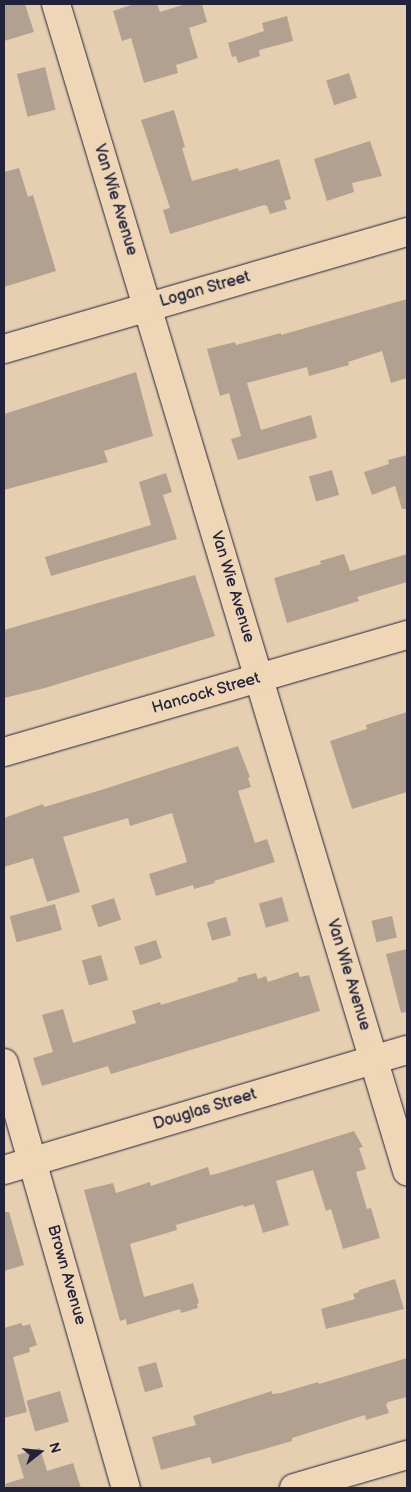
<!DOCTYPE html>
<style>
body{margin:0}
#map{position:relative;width:411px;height:1492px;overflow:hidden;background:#e6cfb1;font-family:"Balsamiq Sans",sans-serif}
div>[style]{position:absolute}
.building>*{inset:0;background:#b2a191;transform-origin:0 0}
.roads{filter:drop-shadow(0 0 1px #22223b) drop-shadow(0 0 1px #22223b)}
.minor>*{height:28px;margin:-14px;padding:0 14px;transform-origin:14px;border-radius:14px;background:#eed6b6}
span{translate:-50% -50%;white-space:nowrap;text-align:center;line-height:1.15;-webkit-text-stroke:4.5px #eed6b6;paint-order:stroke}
.street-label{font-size:16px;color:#22223b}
.frame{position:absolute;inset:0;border:5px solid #22223b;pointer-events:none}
.north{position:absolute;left:15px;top:1427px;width:50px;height:50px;-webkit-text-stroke:4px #eed6b6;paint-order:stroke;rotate:74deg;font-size:14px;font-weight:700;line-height:20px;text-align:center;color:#22223b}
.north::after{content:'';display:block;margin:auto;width:18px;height:22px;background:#22223b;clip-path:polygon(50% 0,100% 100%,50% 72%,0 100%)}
</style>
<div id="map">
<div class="building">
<div style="clip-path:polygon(4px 4px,25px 4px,34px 32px,4px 41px)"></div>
<div style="clip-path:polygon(134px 4px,157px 4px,160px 12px,186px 4px,202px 4px,207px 22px,189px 28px,198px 58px,176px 65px,178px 73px,144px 83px,131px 38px,122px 41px,113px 11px)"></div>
<div style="clip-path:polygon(287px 16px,293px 41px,259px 50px,260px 56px,238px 63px,236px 56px,232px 57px,228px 43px,264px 31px,262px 23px)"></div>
<div style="left:45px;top:67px;width:44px;height:29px;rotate:76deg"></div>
<div style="left:349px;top:73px;width:26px;height:24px;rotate:72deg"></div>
<div style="clip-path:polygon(174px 110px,185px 147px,182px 148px,192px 181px,238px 168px,239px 171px,279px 159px,291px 199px,284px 201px,287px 209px,270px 214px,267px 206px,264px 205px,170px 234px,163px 210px,170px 208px,141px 120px)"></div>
<div style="clip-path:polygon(370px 141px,382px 176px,352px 183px,354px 192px,327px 201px,314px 159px)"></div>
<div style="clip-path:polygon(19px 168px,28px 197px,33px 195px,56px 271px,4px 287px,4px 172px)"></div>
<div style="clip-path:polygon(407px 299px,407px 378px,391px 383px,382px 351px,348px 362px,349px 365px,309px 376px,307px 367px,247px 383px,261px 430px,311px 415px,317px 438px,238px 460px,231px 439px,241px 436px,229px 393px,220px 396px,207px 349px,235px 342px,236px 345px,281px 333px,281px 335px)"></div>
<div style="clip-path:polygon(136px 372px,153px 436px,104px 451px,108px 462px,4px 490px,4px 414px)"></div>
<div style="clip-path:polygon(407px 455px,407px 509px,402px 509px,395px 486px,372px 495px,364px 472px,389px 464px,388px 460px)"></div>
<div style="left:332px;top:470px;width:26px;height:24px;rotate:74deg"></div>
<div style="clip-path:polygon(166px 473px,172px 492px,163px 495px,177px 539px,51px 576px,45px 557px,151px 525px,139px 482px)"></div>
<div style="clip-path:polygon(344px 554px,350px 571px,407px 554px,407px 582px,357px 597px,359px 601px,287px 623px,274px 578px,321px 564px,320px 561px)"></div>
<div style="clip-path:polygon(195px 575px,215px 636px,45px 688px,4px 698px,4px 630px)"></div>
<div style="clip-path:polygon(407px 712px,407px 792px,352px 809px,330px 741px,367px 729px,366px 725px)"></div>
<div style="clip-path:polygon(238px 746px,250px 777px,248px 778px,251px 787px,238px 791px,255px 843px,267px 839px,275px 862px,214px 881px,215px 883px,194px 889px,193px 885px,156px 896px,149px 874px,187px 862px,172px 813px,130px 826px,128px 818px,63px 837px,80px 892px,47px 902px,33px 858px,4px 867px,4px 818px,43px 804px,44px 807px,101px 790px)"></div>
<div style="left:282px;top:897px;width:25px;height:24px;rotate:74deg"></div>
<div style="left:114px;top:898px;width:23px;height:24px;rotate:72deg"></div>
<div style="left:55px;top:904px;width:27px;height:47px;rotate:75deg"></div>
<div style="left:392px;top:916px;width:22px;height:21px;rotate:77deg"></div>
<div style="left:226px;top:917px;width:19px;height:20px;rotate:74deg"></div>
<div style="left:156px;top:940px;width:19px;height:23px;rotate:72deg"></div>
<div style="clip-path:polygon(407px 949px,407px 1012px,401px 1013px,386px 954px)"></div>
<div style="left:101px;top:955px;width:26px;height:20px;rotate:74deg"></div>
<div style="clip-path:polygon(298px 972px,300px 977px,309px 975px,320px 1011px,111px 1074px,108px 1066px,42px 1086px,33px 1058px,53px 1052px,42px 1015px,63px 1009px,73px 1043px,136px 1023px,132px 1011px,160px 1002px,161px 1005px,238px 981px,237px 978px,256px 973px,258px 979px,266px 976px,268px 982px)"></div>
<div style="clip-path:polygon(354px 1131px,363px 1147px,359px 1148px,366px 1169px,356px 1172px,367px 1209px,371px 1208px,380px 1238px,343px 1249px,331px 1209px,326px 1211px,313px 1170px,276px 1181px,289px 1225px,263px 1233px,254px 1204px,244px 1207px,243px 1205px,176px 1225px,177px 1230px,130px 1244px,144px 1297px,193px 1283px,199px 1303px,197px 1304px,198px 1308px,181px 1313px,180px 1309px,127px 1325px,126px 1319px,120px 1321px,84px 1190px,113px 1183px,116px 1193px,150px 1182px,151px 1186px,208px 1167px,210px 1175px,216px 1174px)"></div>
<div style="clip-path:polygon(4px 1212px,9px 1212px,24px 1265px,4px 1271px)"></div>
<div style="clip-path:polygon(395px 1279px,404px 1309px,326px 1329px,321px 1309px,355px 1299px,353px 1294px,359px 1292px,359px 1290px)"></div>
<div style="clip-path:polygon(21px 1323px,23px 1326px,30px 1324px,37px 1345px,29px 1348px,30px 1352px,13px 1357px,27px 1412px,4px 1418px,4px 1328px)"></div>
<div style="clip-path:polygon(407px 1358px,407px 1397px,388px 1402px,386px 1405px,389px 1413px,366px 1420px,365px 1415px,292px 1438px,292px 1441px,212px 1464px,210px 1457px,161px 1470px,152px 1437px,196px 1425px,193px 1416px,272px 1391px,272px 1394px,281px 1393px,318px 1382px,319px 1384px)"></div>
<div style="left:156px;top:1362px;width:26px;height:19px;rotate:74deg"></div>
<div style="left:60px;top:1391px;width:32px;height:35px;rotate:74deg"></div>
<div style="clip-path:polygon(40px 1448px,47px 1471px,73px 1463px,81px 1488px,6px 1488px,5px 1484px,24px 1478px,17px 1455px)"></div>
</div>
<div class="roads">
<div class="minor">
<div style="left:56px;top:4px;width:1219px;rotate:73.26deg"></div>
<div style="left:4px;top:349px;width:420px;rotate:-16.2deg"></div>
<div style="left:4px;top:752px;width:420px;rotate:-16.2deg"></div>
<div style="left:4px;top:1063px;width:442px;rotate:74deg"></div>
<div style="left:4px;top:1170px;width:420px;rotate:-16.6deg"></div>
<div style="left:294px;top:1488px;width:118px;rotate:-16.3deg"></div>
</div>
</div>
<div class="street-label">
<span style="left:115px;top:200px;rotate:73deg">Van Wie Avenue</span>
<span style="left:205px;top:290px;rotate:-16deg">Logan Street</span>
<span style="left:232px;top:587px;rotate:73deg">Van Wie Avenue</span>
<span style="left:206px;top:694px;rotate:-16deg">Hancock Street</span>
<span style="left:348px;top:975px;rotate:73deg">Van Wie Avenue</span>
<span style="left:205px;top:1110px;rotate:-17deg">Douglas Street</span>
<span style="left:66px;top:1275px;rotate:74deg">Brown Avenue</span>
</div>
<div class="frame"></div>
<div class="north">N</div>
</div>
